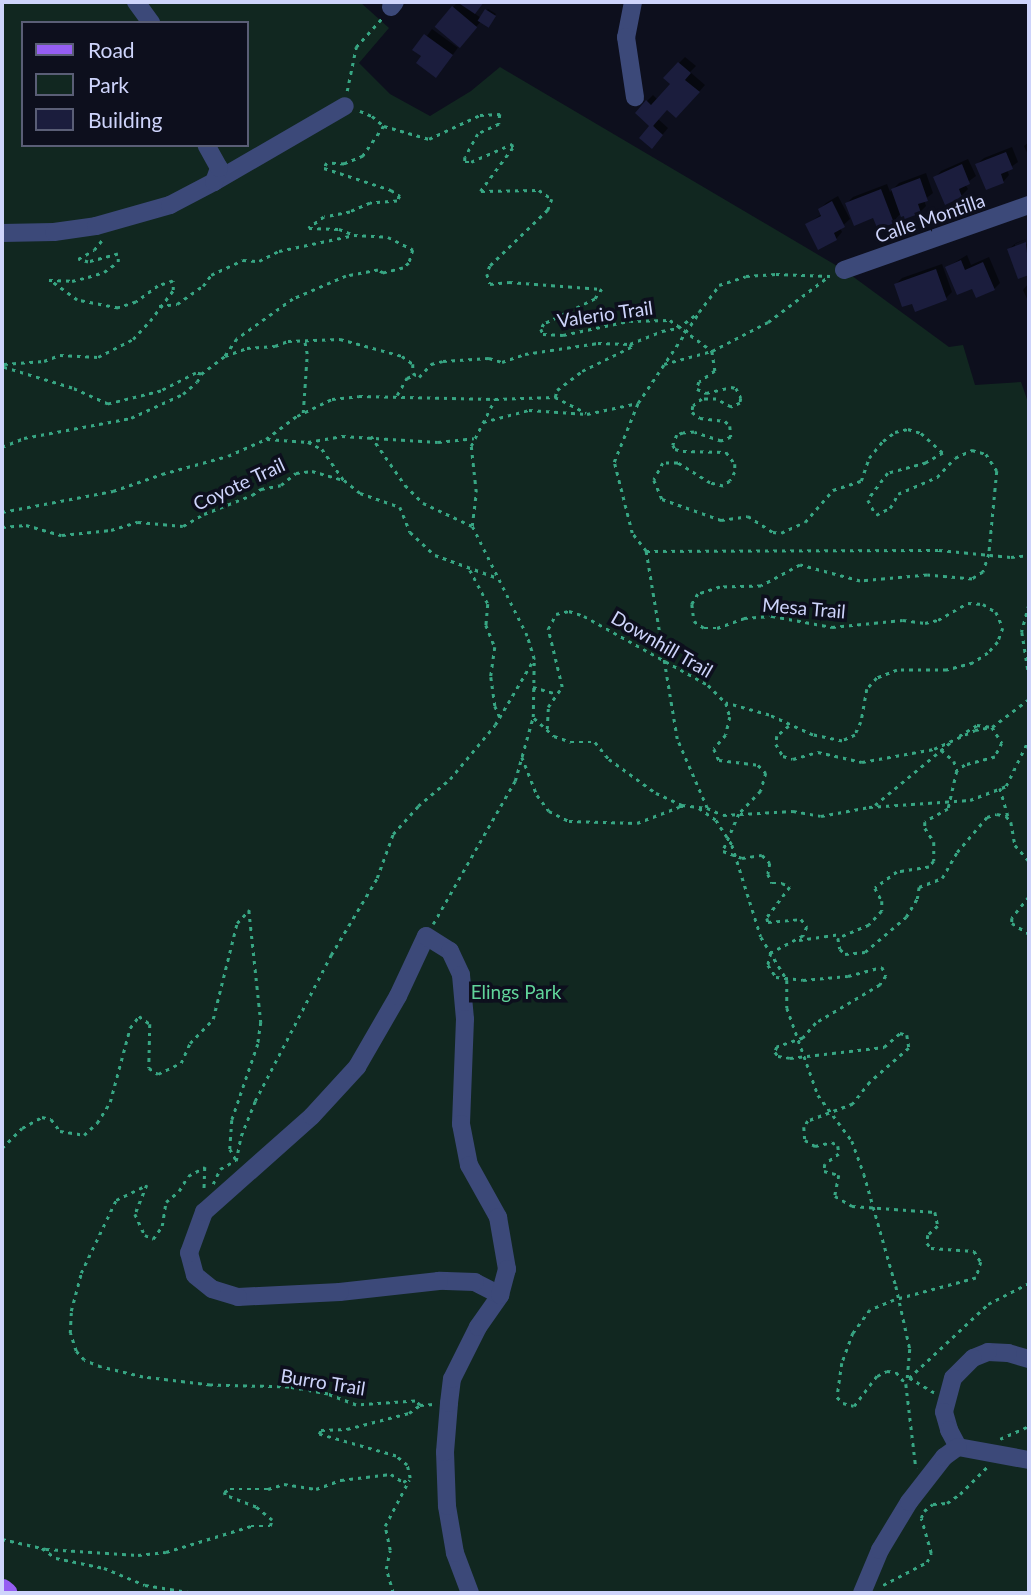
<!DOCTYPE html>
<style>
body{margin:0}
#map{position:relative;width:1031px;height:1595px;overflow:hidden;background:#0d0f1d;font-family:Lato,sans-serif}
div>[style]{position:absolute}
.green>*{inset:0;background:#112720}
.shadow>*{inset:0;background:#0007;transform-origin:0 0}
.building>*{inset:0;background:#1b1d3d;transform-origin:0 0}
.path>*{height:2.5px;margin-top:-1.25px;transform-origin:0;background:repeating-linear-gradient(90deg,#37a683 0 3.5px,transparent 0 8.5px)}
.minor>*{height:18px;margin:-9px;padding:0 9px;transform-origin:9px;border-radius:9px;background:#3c4979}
.major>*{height:21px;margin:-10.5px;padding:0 10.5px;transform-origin:10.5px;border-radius:10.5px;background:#955ef2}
span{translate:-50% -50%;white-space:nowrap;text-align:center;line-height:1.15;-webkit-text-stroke:7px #0d0f1d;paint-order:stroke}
.street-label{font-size:19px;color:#ced4fb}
.park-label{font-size:19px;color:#60d49a}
.frame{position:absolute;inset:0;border:4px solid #ced4fb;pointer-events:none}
.legend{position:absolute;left:21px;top:21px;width:228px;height:126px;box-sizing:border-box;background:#0d0f1d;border:2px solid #5a5e76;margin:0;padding:9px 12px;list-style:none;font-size:21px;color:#ced4fb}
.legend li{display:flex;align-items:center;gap:14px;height:35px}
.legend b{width:35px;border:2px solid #5a5e76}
</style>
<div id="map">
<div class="green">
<div style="clip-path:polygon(evenodd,2px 2px,360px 2px,389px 28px,359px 63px,390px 94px,430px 116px,471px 91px,500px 67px,844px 270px,949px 347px,963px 345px,975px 385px,1021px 382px,1029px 405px,1029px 1593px,22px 1593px,2px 1579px,2px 2px,23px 23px,247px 23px,247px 145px,23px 145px,23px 23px)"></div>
</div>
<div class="shadow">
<div style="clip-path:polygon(458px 2px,483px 2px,474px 13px,481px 18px,488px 9px,496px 14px,487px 26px,481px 21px,466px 39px,453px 7px)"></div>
<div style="left:432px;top:29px;width:32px;height:26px;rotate:36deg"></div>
<div style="clip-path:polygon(685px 57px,696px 66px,690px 72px,705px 85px,683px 110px,667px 108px,658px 119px,668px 128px,658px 140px,647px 101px,653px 95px,658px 100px,672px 84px,679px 63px)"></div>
<div style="clip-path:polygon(1029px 142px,1029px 157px,1024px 146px)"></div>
<div style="clip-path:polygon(1012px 147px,1018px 162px,1007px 170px,1009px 175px,1003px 182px,977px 164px,984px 158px)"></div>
<div style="clip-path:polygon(968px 159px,976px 176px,965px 184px,968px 189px,961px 196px,935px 178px,941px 171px)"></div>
<div style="clip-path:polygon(926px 173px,933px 193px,924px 200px,926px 206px,920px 212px,901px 213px,893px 222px,847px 203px,853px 197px,887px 184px,890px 192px,899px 183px)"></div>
<div style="clip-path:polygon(838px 196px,850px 219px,840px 228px,842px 232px,836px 239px,807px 224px,822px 214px,820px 209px,826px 203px)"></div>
<div style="clip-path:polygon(1029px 238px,1015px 244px,1015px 248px,1029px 243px,1029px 273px,1019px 277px,1009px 249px,1016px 243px)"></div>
<div style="clip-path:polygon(967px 255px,971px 265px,989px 257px,1000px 283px,994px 289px,973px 286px,947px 267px)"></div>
<div style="clip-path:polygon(942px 264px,952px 292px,946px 298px,913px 302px,896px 284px,902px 278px)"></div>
<div style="clip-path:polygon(1029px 283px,1029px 303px,1023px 290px)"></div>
</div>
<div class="building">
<div style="clip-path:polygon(457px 2px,484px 2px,475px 14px)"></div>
<div style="left:452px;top:6px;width:33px;height:27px;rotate:40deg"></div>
<div style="left:485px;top:9px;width:13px;height:14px;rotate:32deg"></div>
<div style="clip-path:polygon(424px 34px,453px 55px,436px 78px,416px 63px,421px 56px,412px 50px)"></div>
<div style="clip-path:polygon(678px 62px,691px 73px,685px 80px,700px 92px,676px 118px,667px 110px,653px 126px,663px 135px,652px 149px,639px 138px,649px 126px,635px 113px,646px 100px,651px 105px,670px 84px,663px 78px)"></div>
<div style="clip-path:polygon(1006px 152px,1013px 169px,1001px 174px,1004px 183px,986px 190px,975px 164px)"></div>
<div style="clip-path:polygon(962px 164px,970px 184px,959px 189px,962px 197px,945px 205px,933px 177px)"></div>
<div style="clip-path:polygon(920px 178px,928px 201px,918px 204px,921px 213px,902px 220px,891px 189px)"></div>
<div style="clip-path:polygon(881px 189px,894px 223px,878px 230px,873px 218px,854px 226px,845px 203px)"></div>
<div style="clip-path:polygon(832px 201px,845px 227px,834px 233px,837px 240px,818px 250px,805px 224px,821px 216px,818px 209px)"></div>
<div style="clip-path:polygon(1026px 242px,1029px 275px,1018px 279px,1007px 249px)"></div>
<div style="clip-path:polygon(961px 260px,965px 270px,983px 262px,995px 290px,976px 298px,972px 289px,957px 295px,945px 267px)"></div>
<div style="clip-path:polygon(936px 269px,947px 300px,915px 312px,912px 304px,902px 307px,894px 284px)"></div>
</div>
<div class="path">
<div style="left:347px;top:91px;width:45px;rotate:-78.4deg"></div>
<div style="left:356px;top:47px;width:39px;rotate:-48deg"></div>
<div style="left:360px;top:111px;width:13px;rotate:23deg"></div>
<div style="left:372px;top:116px;width:16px;rotate:40deg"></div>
<div style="left:384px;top:126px;width:37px;rotate:125deg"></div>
<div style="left:363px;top:156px;width:21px;rotate:157deg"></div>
<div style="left:344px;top:164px;width:17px;rotate:-177deg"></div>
<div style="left:327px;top:163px;width:6px;rotate:121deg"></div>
<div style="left:324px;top:168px;width:71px;rotate:18.2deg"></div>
<div style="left:391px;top:190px;width:11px;rotate:34deg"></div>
<div style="left:400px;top:196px;width:6px;rotate:121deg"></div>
<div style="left:397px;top:201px;width:27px;rotate:176deg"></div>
<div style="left:370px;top:203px;width:22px;rotate:156deg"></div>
<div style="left:350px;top:212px;width:26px;rotate:169deg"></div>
<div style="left:324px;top:217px;width:19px;rotate:144deg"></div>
<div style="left:309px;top:228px;width:30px;rotate:2deg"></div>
<div style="left:339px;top:229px;width:16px;rotate:22deg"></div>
<div style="left:354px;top:235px;width:34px;rotate:3deg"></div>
<div style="left:388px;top:237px;width:28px;rotate:27deg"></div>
<div style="left:413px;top:250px;width:14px;rotate:107deg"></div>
<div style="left:409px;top:263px;width:8px;rotate:140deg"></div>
<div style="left:403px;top:268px;width:21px;rotate:166deg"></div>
<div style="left:383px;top:273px;width:6px;rotate:-149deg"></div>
<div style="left:378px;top:270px;width:33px;rotate:169deg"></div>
<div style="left:346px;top:276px;width:58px;rotate:156.5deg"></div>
<div style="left:293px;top:299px;width:69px;rotate:144.5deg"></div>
<div style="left:237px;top:339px;width:21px;rotate:125deg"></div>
<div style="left:225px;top:356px;width:23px;rotate:-20deg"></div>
<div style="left:247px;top:348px;width:28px;rotate:-4deg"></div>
<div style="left:275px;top:346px;width:14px;rotate:-21deg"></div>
<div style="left:288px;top:341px;width:52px;rotate:-2.2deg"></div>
<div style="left:340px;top:339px;width:64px;rotate:15.3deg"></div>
<div style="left:402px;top:356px;width:14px;rotate:36deg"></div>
<div style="left:413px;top:364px;width:9px;rotate:90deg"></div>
<div style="left:413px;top:373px;width:7px;rotate:34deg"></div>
<div style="left:419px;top:377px;width:18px;rotate:-47deg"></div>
<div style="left:431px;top:364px;width:12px;rotate:-14deg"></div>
<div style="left:443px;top:361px;width:46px;rotate:-3.7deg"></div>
<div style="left:489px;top:358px;width:14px;rotate:17deg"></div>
<div style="left:502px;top:362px;width:24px;rotate:-19deg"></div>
<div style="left:525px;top:354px;width:74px;rotate:-8.6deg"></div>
<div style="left:598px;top:343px;width:32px;rotate:2deg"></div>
<div style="left:384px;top:126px;width:47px;rotate:16.1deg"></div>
<div style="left:429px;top:139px;width:56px;rotate:-25.2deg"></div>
<div style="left:480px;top:115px;width:20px;rotate:-3deg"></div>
<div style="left:500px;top:114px;width:10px;rotate:96deg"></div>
<div style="left:499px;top:124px;width:23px;rotate:155deg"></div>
<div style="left:478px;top:134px;width:26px;rotate:119deg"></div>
<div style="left:465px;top:157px;width:5px;rotate:90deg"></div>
<div style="left:465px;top:162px;width:6px"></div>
<div style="left:471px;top:162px;width:45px;rotate:-23.7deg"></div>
<div style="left:512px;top:144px;width:4px;rotate:76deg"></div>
<div style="left:513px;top:148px;width:54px;rotate:126.7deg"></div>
<div style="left:481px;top:191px;width:58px;rotate:-1deg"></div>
<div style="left:539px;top:190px;width:16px;rotate:35deg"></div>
<div style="left:552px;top:199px;width:12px;rotate:110deg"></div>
<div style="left:548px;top:210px;width:81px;rotate:136deg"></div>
<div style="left:490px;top:266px;width:9px;rotate:111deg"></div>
<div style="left:487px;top:274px;width:10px;rotate:73deg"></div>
<div style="left:490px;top:284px;width:19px;rotate:-6deg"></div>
<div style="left:509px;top:282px;width:93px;rotate:4.3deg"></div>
<div style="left:602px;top:289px;width:12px;rotate:125deg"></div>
<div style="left:595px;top:299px;width:57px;rotate:153.9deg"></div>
<div style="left:544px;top:324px;width:6px;rotate:121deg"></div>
<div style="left:541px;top:329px;width:5px;rotate:68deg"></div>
<div style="left:543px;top:334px;width:20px;rotate:3deg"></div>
<div style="left:563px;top:335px;width:67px;rotate:-12deg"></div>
<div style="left:629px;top:321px;width:41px;rotate:-1.4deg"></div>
<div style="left:670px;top:320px;width:52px;rotate:36.4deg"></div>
<div style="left:712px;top:351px;width:20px;rotate:81deg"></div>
<div style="left:715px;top:371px;width:19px;rotate:145deg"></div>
<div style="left:699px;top:382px;width:7px;rotate:106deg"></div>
<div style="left:697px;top:389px;width:10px;rotate:24deg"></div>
<div style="left:706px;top:393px;width:26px;rotate:-13deg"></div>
<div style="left:731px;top:387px;width:5px;rotate:11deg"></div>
<div style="left:736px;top:388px;width:11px;rotate:63deg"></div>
<div style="left:741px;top:398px;width:5px;rotate:101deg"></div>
<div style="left:740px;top:403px;width:10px;rotate:156deg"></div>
<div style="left:731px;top:407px;width:17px;rotate:-152deg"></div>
<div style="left:716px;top:399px;width:14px;rotate:180deg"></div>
<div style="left:702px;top:399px;width:11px;rotate:142deg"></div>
<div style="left:693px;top:406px;width:6px;rotate:99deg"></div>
<div style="left:692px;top:412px;width:10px;rotate:37deg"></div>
<div style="left:700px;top:418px;width:25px;rotate:7deg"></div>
<div style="left:725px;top:421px;width:7px;rotate:45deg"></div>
<div style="left:730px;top:426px;width:11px;rotate:85deg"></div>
<div style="left:731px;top:437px;width:11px;rotate:158deg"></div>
<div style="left:721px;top:441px;width:28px;rotate:-162deg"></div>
<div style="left:694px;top:432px;width:11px;rotate:175deg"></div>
<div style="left:683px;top:433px;width:6px;rotate:162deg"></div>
<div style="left:677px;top:435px;width:11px;rotate:112deg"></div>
<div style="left:673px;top:445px;width:4px;rotate:63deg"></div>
<div style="left:675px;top:449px;width:8px;rotate:14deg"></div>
<div style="left:683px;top:451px;width:43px;rotate:1.3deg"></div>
<div style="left:726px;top:452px;width:15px;rotate:53deg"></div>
<div style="left:735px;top:464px;width:8px;rotate:90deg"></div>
<div style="left:735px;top:472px;width:10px;rotate:119deg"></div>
<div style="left:730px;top:481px;width:9px;rotate:144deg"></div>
<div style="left:723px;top:486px;width:13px;rotate:-167deg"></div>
<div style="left:710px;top:483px;width:38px;rotate:-148deg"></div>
<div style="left:678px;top:463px;width:15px;rotate:180deg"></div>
<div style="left:663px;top:463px;width:19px;rotate:118deg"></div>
<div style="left:654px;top:480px;width:21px;rotate:67deg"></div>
<div style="left:662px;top:499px;width:63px;rotate:19.6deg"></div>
<div style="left:721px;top:520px;width:27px;rotate:-8deg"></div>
<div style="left:748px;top:516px;width:30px;rotate:33deg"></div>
<div style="left:773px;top:532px;width:8px;rotate:7deg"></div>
<div style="left:781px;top:533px;width:26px;rotate:-25deg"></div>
<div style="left:805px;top:522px;width:43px;rotate:-48.8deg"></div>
<div style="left:833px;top:490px;width:29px;rotate:-18deg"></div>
<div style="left:861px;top:481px;width:24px;rotate:-71deg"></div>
<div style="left:869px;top:458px;width:22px;rotate:-51deg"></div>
<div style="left:883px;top:441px;width:15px;rotate:-37deg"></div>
<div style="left:895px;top:432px;width:13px;rotate:-13deg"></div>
<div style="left:908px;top:429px;width:14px;rotate:17deg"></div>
<div style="left:921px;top:433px;width:30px;rotate:42deg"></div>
<div style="left:943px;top:453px;width:20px;rotate:150deg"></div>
<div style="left:926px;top:463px;width:39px;rotate:165deg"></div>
<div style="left:888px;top:473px;width:34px;rotate:127deg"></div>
<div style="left:868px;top:500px;width:17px;rotate:62deg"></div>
<div style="left:876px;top:515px;width:16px;rotate:-27deg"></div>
<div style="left:890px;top:508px;width:16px;rotate:-60deg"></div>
<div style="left:898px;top:494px;width:43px;rotate:-23.6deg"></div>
<div style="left:937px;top:477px;width:26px;rotate:-47deg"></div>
<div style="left:955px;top:458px;width:19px;rotate:-25deg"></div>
<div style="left:972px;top:450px;width:15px;rotate:16deg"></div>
<div style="left:986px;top:454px;width:20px;rotate:57deg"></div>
<div style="left:997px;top:471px;width:83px;rotate:95.5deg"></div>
<div style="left:989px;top:554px;width:19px;rotate:108deg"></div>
<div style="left:983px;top:572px;width:13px;rotate:148deg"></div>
<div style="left:972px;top:579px;width:45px;rotate:-174.9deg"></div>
<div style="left:927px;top:575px;width:67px;rotate:174.9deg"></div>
<div style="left:860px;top:581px;width:62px;rotate:-165.1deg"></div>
<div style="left:800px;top:565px;width:44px;rotate:151.7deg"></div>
<div style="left:761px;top:586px;width:41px;rotate:178.6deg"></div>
<div style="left:720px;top:587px;width:23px;rotate:162deg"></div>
<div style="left:698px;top:594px;width:12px;rotate:121deg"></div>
<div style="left:692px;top:604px;width:17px;rotate:83deg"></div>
<div style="left:694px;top:621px;width:12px;rotate:35deg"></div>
<div style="left:704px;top:628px;width:13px"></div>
<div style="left:717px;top:628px;width:29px;rotate:-20deg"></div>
<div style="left:744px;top:618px;width:28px;rotate:-4deg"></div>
<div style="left:772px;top:616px;width:61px;rotate:10.4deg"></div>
<div style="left:832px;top:627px;width:71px;rotate:-5.6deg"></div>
<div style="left:903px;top:620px;width:22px;rotate:8deg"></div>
<div style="left:925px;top:623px;width:13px;rotate:-13deg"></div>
<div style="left:938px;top:620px;width:34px;rotate:-30deg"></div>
<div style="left:968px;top:603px;width:15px;rotate:4deg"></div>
<div style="left:983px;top:604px;width:15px;rotate:32deg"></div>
<div style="left:996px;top:612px;width:17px;rotate:66deg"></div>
<div style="left:1003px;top:628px;width:15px;rotate:110deg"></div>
<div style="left:998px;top:642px;width:15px;rotate:132deg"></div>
<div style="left:988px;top:653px;width:18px;rotate:146deg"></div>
<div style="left:973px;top:663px;width:27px;rotate:165deg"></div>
<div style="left:947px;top:670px;width:50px;rotate:180deg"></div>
<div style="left:897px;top:670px;width:22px;rotate:158deg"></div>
<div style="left:877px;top:678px;width:15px;rotate:132deg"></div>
<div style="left:867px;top:689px;width:34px;rotate:100deg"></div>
<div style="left:861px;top:722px;width:14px;rotate:115deg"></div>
<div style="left:855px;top:735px;width:14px;rotate:155deg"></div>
<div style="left:842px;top:741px;width:30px;rotate:-168deg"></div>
<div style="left:813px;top:735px;width:48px;rotate:-155.6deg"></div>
<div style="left:769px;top:715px;width:45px;rotate:-164.4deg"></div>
<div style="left:159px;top:306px;width:18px;rotate:-6deg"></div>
<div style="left:177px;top:304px;width:32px;rotate:-35deg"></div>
<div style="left:203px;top:286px;width:14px;rotate:-54deg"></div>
<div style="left:211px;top:275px;width:35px;rotate:-25deg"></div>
<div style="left:243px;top:260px;width:16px;rotate:4deg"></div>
<div style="left:259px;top:261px;width:22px;rotate:-27deg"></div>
<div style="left:279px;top:251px;width:77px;rotate:-12deg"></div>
<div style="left:664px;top:364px;width:50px;rotate:-15.2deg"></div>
<div style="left:712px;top:351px;width:63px;rotate:-27.4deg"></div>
<div style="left:768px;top:322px;width:76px;rotate:-37deg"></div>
<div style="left:201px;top:374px;width:30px;rotate:-37deg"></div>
<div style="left:397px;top:395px;width:20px;rotate:-60deg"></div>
<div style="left:407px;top:378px;width:9px;rotate:-21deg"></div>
<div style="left:555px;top:397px;width:35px;rotate:27deg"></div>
<div style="left:303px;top:413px;width:59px;rotate:-86.1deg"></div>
<div style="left:307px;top:354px;width:15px;rotate:-101deg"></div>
<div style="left:483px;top:422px;width:48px;rotate:-14.6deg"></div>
<div style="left:529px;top:410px;width:58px;rotate:3.9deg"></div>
<div style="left:587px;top:414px;width:52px;rotate:-12.2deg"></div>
<div style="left:371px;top:436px;width:60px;rotate:55.2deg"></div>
<div style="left:405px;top:485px;width:25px;rotate:45deg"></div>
<div style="left:423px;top:503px;width:54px;rotate:25.1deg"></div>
<div style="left:267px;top:439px;width:41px;rotate:4.2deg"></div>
<div style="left:308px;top:442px;width:16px;rotate:27deg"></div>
<div style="left:322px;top:449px;width:38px;rotate:55deg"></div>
<div style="left:308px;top:442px;width:35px;rotate:-10deg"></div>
<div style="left:342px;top:436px;width:96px;rotate:3.6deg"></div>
<div style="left:438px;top:442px;width:36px;rotate:-6deg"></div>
<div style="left:2px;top:447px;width:24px;rotate:-22deg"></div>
<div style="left:24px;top:438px;width:109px;rotate:-10.6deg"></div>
<div style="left:131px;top:418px;width:57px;rotate:-24.8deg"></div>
<div style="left:183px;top:394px;width:18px;rotate:-41deg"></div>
<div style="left:197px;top:382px;width:9px;rotate:-63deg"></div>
<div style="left:201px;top:374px;width:5px;rotate:-169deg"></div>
<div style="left:196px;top:373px;width:39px;rotate:153deg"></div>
<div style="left:161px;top:391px;width:55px;rotate:166.2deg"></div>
<div style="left:108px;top:404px;width:39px;rotate:-156deg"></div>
<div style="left:72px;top:388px;width:72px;rotate:-163.1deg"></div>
<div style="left:3px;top:367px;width:3px;rotate:-72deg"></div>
<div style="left:4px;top:364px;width:40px;rotate:-4.3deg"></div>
<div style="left:44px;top:361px;width:17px;rotate:-21deg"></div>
<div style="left:60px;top:355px;width:38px;rotate:3deg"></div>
<div style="left:98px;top:357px;width:39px;rotate:-27deg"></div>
<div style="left:133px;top:339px;width:25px;rotate:-47deg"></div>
<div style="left:150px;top:321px;width:39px;rotate:-53deg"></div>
<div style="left:173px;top:290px;width:9px;rotate:-90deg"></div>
<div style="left:173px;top:281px;width:16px;rotate:162deg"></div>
<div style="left:158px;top:286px;width:27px;rotate:144deg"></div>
<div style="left:136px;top:302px;width:19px;rotate:162deg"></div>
<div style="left:118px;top:308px;width:42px;rotate:-169deg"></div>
<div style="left:77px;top:300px;width:34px;rotate:-144deg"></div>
<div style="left:49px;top:280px;width:23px;rotate:2deg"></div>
<div style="left:72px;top:281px;width:16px;rotate:-14deg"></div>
<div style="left:88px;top:277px;width:17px;rotate:-17deg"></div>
<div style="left:104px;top:272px;width:17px;rotate:-36deg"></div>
<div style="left:118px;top:262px;width:8px;rotate:-90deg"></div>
<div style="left:118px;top:254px;width:31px;rotate:165deg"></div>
<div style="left:88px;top:262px;width:10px;rotate:-163deg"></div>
<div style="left:78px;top:259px;width:18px;rotate:-29deg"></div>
<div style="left:94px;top:250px;width:14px;rotate:-51deg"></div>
<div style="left:2px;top:512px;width:113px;rotate:-10.7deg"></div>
<div style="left:113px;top:491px;width:52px;rotate:-19.1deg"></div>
<div style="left:162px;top:474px;width:68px;rotate:-15.3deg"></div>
<div style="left:228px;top:456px;width:42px;rotate:-24.1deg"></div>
<div style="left:266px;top:439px;width:39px;rotate:-37deg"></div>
<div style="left:297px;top:416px;width:39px;rotate:-26deg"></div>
<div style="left:332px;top:399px;width:27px;rotate:-6deg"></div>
<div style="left:359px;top:396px;width:136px;rotate:1.3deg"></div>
<div style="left:495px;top:399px;width:60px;rotate:-1.9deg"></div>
<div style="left:555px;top:397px;width:7px;rotate:-74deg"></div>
<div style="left:557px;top:390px;width:31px;rotate:-37deg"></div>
<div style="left:582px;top:371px;width:55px;rotate:-26.1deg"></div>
<div style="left:631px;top:347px;width:3px;rotate:-108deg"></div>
<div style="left:630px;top:344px;width:35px;rotate:-22deg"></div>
<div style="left:662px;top:331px;width:16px;rotate:-11deg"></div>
<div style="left:678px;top:328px;width:26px;rotate:-37deg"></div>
<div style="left:699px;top:312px;width:34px;rotate:-53deg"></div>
<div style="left:719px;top:285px;width:28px;rotate:-18deg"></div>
<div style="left:746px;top:276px;width:30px;rotate:-4deg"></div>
<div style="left:776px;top:274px;width:54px;rotate:2.1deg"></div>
<div style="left:2px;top:527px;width:24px;rotate:-5deg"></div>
<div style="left:26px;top:525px;width:37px;rotate:16deg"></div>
<div style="left:62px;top:535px;width:49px;rotate:-5.8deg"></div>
<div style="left:111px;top:530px;width:28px;rotate:-17deg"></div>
<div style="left:138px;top:522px;width:45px;rotate:5.1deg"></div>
<div style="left:183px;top:526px;width:24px;rotate:-30deg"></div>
<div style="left:204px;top:514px;width:52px;rotate:-21.6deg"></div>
<div style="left:252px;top:495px;width:11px;rotate:-34deg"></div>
<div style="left:261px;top:489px;width:20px;rotate:-11deg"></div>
<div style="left:281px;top:485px;width:19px;rotate:-39deg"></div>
<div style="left:296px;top:473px;width:16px;rotate:-7deg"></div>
<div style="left:312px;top:471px;width:33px;rotate:16deg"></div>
<div style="left:344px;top:480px;width:21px;rotate:39deg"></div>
<div style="left:360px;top:493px;width:42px;rotate:19.3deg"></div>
<div style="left:400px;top:507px;width:27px;rotate:68deg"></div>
<div style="left:410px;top:532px;width:34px;rotate:43deg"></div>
<div style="left:435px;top:555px;width:64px;rotate:20.1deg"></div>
<div style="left:646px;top:551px;width:23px;rotate:-128deg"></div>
<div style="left:632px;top:533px;width:73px;rotate:-104.2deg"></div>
<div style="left:614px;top:462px;width:64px;rotate:-67.9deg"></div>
<div style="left:638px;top:403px;width:107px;rotate:-56deg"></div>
<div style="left:470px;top:570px;width:38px;rotate:62deg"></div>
<div style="left:488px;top:604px;width:21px;rotate:95deg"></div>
<div style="left:486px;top:625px;width:24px;rotate:68deg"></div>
<div style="left:495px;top:647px;width:30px;rotate:98deg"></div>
<div style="left:491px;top:677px;width:29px;rotate:82deg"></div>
<div style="left:495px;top:706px;width:12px;rotate:66deg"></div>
<div style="left:1029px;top:605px;width:28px;rotate:105deg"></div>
<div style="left:1022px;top:632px;width:45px;rotate:81deg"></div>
<div style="left:533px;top:687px;width:25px;rotate:16deg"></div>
<div style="left:534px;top:718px;width:27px;rotate:42deg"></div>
<div style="left:554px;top:736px;width:18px;rotate:19deg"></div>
<div style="left:571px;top:742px;width:24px"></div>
<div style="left:595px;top:742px;width:22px;rotate:51deg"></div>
<div style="left:609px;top:759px;width:58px;rotate:35.9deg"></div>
<div style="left:656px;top:793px;width:29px;rotate:25deg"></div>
<div style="left:682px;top:805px;width:25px;rotate:7deg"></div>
<div style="left:707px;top:808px;width:17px;rotate:24deg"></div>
<div style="left:723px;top:815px;width:70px;rotate:-3.3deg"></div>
<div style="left:793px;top:811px;width:28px;rotate:10deg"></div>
<div style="left:821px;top:816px;width:49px;rotate:-10.6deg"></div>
<div style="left:869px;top:807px;width:101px;rotate:-4deg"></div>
<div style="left:970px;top:800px;width:39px;rotate:-21deg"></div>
<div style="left:1006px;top:786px;width:52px;rotate:-63.9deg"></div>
<div style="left:789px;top:726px;width:16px;rotate:140deg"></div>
<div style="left:777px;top:736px;width:8px;rotate:97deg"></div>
<div style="left:776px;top:744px;width:14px;rotate:60deg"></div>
<div style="left:783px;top:756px;width:10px;rotate:17deg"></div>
<div style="left:793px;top:759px;width:26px;rotate:-16deg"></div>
<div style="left:818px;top:752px;width:45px;rotate:12.8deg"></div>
<div style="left:862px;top:762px;width:73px;rotate:-10.2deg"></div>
<div style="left:934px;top:749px;width:45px;rotate:-24.9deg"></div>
<div style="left:975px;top:730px;width:17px;rotate:-10deg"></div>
<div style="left:992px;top:727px;width:19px;rotate:58deg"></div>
<div style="left:1002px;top:743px;width:16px;rotate:117deg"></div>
<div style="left:995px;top:757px;width:31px;rotate:165deg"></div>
<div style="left:965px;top:765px;width:10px;rotate:143deg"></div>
<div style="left:957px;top:771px;width:39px;rotate:103deg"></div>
<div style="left:948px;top:809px;width:26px;rotate:151deg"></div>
<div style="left:925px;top:822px;width:6px;rotate:90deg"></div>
<div style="left:925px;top:828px;width:17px;rotate:57deg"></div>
<div style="left:934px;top:842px;width:19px;rotate:90deg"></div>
<div style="left:934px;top:861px;width:8px;rotate:130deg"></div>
<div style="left:929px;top:867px;width:32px;rotate:171deg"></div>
<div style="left:897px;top:872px;width:27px;rotate:144deg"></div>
<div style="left:875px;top:888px;width:15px;rotate:62deg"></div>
<div style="left:882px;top:901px;width:10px;rotate:90deg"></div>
<div style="left:882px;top:911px;width:19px;rotate:133deg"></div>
<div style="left:869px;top:925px;width:34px;rotate:157deg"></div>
<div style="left:838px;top:938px;width:11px;rotate:80deg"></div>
<div style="left:840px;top:949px;width:7px;rotate:45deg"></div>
<div style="left:845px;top:954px;width:20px;rotate:-6deg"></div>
<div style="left:865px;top:952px;width:54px;rotate:-40.5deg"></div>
<div style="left:906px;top:917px;width:21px;rotate:-59deg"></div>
<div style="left:917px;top:899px;width:12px;rotate:-81deg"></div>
<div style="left:919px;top:887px;width:25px;rotate:-21deg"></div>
<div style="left:942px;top:878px;width:30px;rotate:-60deg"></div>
<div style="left:957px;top:852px;width:46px;rotate:-49.4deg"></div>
<div style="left:987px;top:817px;width:10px;rotate:-17deg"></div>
<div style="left:997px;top:814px;width:9px;rotate:13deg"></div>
<div style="left:1006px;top:816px;width:8px;rotate:50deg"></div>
<div style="left:1011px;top:822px;width:23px;rotate:80deg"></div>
<div style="left:1015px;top:845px;width:21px;rotate:49deg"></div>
<div style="left:547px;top:729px;width:22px;rotate:-87deg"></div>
<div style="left:548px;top:707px;width:24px;rotate:-55deg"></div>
<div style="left:562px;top:687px;width:60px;rotate:-103.6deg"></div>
<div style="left:548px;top:629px;width:17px;rotate:-62deg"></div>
<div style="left:556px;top:614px;width:13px;rotate:-13deg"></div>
<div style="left:569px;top:611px;width:16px;rotate:18deg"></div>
<div style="left:584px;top:616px;width:142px;rotate:29.1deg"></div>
<div style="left:708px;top:685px;width:25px;rotate:45deg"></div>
<div style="left:726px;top:703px;width:15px;rotate:74deg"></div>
<div style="left:730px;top:717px;width:18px;rotate:103deg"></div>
<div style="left:726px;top:735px;width:18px;rotate:131deg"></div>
<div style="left:714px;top:749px;width:12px;rotate:66deg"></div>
<div style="left:719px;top:760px;width:39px;rotate:7deg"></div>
<div style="left:758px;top:765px;width:11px;rotate:45deg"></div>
<div style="left:766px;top:773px;width:19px;rotate:106deg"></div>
<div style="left:761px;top:791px;width:32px;rotate:134deg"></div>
<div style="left:739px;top:814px;width:40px;rotate:113.4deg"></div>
<div style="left:723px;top:851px;width:20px;rotate:20deg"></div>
<div style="left:742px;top:858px;width:20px;rotate:-9deg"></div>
<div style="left:762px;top:855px;width:11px;rotate:45deg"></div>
<div style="left:770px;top:863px;width:11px;rotate:100deg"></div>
<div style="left:768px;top:874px;width:10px;rotate:66deg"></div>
<div style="left:772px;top:883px;width:10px"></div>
<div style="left:782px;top:883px;width:9px;rotate:27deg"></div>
<div style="left:790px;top:887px;width:39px;rotate:127deg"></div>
<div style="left:767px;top:918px;width:4px;rotate:76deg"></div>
<div style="left:768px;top:922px;width:33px;rotate:-5deg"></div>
<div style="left:801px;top:919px;width:10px;rotate:53deg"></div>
<div style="left:807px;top:927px;width:10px;rotate:114deg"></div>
<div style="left:803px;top:936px;width:36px;rotate:152deg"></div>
<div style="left:771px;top:953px;width:12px;rotate:104deg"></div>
<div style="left:768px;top:965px;width:14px;rotate:56deg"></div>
<div style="left:776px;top:977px;width:27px;rotate:6deg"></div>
<div style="left:803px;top:980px;width:45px;rotate:-5.1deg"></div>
<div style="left:848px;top:976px;width:35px;rotate:-15deg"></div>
<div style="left:882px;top:967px;width:10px;rotate:66deg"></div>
<div style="left:886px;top:976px;width:11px;rotate:124deg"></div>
<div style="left:880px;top:985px;width:74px;rotate:149.3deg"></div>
<div style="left:816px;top:1023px;width:20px;rotate:131deg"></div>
<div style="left:803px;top:1038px;width:28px;rotate:161deg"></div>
<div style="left:777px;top:1047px;width:5px;rotate:112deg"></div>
<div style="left:775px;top:1052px;width:5px;rotate:53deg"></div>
<div style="left:778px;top:1056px;width:12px;rotate:9deg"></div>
<div style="left:790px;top:1058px;width:95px;rotate:-6.7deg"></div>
<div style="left:884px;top:1047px;width:21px;rotate:-41deg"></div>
<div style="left:900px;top:1033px;width:7px;rotate:16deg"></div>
<div style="left:907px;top:1035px;width:13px;rotate:81deg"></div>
<div style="left:909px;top:1048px;width:52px;rotate:138.9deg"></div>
<div style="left:870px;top:1082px;width:28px;rotate:128deg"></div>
<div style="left:853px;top:1104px;width:48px;rotate:159.3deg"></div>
<div style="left:808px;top:1121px;width:7px;rotate:124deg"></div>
<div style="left:804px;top:1127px;width:13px;rotate:86deg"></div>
<div style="left:805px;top:1140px;width:12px;rotate:31deg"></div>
<div style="left:815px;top:1146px;width:17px;rotate:-13deg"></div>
<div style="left:832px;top:1142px;width:7px;rotate:34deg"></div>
<div style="left:838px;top:1146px;width:8px;rotate:83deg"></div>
<div style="left:839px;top:1154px;width:17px;rotate:144deg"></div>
<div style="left:825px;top:1164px;width:7px;rotate:98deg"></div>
<div style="left:824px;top:1171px;width:16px;rotate:15deg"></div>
<div style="left:839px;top:1175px;width:21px;rotate:101deg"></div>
<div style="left:835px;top:1196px;width:20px;rotate:30deg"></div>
<div style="left:852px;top:1206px;width:83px;rotate:4.1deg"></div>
<div style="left:935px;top:1212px;width:14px;rotate:78deg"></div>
<div style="left:938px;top:1226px;width:13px;rotate:138deg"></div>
<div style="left:928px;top:1235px;width:8px;rotate:97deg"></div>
<div style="left:927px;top:1243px;width:6px;rotate:51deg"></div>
<div style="left:931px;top:1248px;width:43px;rotate:4deg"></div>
<div style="left:974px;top:1251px;width:13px;rotate:58deg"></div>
<div style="left:981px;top:1262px;width:17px;rotate:107deg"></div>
<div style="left:976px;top:1278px;width:85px;rotate:165deg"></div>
<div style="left:894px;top:1300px;width:26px;rotate:157deg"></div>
<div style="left:870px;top:1310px;width:29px;rotate:126deg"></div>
<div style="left:853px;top:1333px;width:32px;rotate:110deg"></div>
<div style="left:842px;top:1363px;width:34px;rotate:98deg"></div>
<div style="left:837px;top:1397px;width:8px;rotate:45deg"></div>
<div style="left:843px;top:1403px;width:11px;rotate:15deg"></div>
<div style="left:854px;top:1406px;width:38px;rotate:-53deg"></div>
<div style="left:877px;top:1376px;width:11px;rotate:-27deg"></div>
<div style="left:887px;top:1371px;width:9px;rotate:6deg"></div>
<div style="left:896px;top:1372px;width:16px;rotate:50deg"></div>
<div style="left:906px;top:1384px;width:85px;rotate:83.2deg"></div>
<div style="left:959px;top:736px;width:21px;rotate:-31deg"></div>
<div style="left:977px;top:725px;width:15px;rotate:8deg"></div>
<div style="left:992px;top:727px;width:46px;rotate:-37.1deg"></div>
<div style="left:941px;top:750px;width:17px;rotate:40deg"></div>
<div style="left:954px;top:761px;width:10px;rotate:73deg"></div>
<div style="left:522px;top:757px;width:41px;rotate:68.5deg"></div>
<div style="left:537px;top:795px;width:20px;rotate:53deg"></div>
<div style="left:549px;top:811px;width:22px;rotate:27deg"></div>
<div style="left:569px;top:821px;width:68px;rotate:1.7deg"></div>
<div style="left:637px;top:823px;width:45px;rotate:-20.9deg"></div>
<div style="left:679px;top:807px;width:7px"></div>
<div style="left:1000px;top:788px;width:29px;rotate:74deg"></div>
<div style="left:875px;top:805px;width:99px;rotate:-39.7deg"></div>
<div style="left:699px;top:808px;width:21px;rotate:35deg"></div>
<div style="left:716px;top:820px;width:30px;rotate:57deg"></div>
<div style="left:732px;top:845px;width:96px;rotate:72.5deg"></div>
<div style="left:761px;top:937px;width:50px;rotate:58.8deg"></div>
<div style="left:787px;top:980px;width:28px;rotate:90deg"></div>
<div style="left:787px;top:1008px;width:92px;rotate:70.4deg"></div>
<div style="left:818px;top:1095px;width:57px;rotate:53.5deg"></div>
<div style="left:852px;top:1141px;width:35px;rotate:70deg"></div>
<div style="left:864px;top:1174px;width:116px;rotate:74.1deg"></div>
<div style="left:896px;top:1286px;width:65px;rotate:77.5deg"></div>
<div style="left:910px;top:1349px;width:34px;rotate:95deg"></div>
<div style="left:707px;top:808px;width:75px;rotate:-113.5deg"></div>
<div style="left:677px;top:739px;width:191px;rotate:-99.4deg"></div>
<div style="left:646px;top:551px;width:293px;rotate:-0.2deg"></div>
<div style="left:939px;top:550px;width:72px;rotate:5.6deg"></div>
<div style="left:1011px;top:557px;width:18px;rotate:-6deg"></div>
<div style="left:1029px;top:897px;width:27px;rotate:129deg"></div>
<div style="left:1012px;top:918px;width:5px;rotate:90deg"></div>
<div style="left:1012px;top:923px;width:20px;rotate:33deg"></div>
<div style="left:433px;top:924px;width:165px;rotate:-60.2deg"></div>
<div style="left:515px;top:781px;width:66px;rotate:-74.3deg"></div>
<div style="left:533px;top:717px;width:58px;rotate:-89deg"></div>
<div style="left:534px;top:659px;width:24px;rotate:-107deg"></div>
<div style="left:527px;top:636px;width:123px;rotate:-116.6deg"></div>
<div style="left:472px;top:526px;width:34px;rotate:-83deg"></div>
<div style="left:476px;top:492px;width:46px;rotate:-96.2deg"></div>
<div style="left:471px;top:446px;width:53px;rotate:-62.9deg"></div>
<div style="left:799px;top:940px;width:42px;rotate:-8.1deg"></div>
<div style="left:2px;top:1148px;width:28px;rotate:-45deg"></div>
<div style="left:22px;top:1128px;width:23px;rotate:-29deg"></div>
<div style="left:42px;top:1117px;width:9px;rotate:13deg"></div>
<div style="left:51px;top:1119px;width:15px;rotate:53deg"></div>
<div style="left:60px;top:1131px;width:24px;rotate:9deg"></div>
<div style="left:84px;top:1135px;width:18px;rotate:-43deg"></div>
<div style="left:97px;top:1123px;width:25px;rotate:-58deg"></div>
<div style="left:110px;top:1102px;width:77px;rotate:-74.9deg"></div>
<div style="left:130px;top:1028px;width:15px;rotate:-53deg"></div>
<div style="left:139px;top:1016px;width:14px;rotate:36deg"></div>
<div style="left:150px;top:1024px;width:44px;rotate:91.3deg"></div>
<div style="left:149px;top:1068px;width:11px;rotate:34deg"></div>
<div style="left:158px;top:1074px;width:25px;rotate:-26deg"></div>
<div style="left:181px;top:1063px;width:22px;rotate:-66deg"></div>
<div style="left:190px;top:1043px;width:33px;rotate:-46deg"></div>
<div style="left:213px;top:1019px;width:99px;rotate:-76deg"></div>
<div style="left:237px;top:923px;width:18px;rotate:-47deg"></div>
<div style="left:249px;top:910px;width:113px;rotate:83.9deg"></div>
<div style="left:261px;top:1022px;width:22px;rotate:98deg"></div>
<div style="left:258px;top:1044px;width:80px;rotate:108.9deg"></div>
<div style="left:232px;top:1120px;width:29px;rotate:94deg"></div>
<div style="left:230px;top:1149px;width:13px;rotate:61deg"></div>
<div style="left:236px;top:1161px;width:25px;rotate:-79deg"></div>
<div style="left:241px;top:1136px;width:38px;rotate:-68deg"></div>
<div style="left:255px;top:1101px;width:165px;rotate:-62.5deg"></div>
<div style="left:331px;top:955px;width:90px;rotate:-59.1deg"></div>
<div style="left:377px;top:878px;width:47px;rotate:-70deg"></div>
<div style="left:393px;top:834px;width:38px;rotate:-48deg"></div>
<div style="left:418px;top:806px;width:42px;rotate:-40.2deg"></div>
<div style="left:450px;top:779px;width:70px;rotate:-50.2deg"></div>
<div style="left:495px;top:725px;width:77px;rotate:-59.4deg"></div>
<div style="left:213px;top:1184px;width:17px;rotate:-65deg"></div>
<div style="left:220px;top:1169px;width:18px;rotate:-29deg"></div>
<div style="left:934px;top:1393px;width:29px;rotate:-149deg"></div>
<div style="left:909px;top:1378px;width:108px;rotate:-43.1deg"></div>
<div style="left:988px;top:1304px;width:46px;rotate:-27.1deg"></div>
<div style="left:420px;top:1405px;width:14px;rotate:-4deg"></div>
<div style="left:1000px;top:1439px;width:32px;rotate:-24deg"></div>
<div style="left:2px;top:1539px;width:45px;rotate:12.8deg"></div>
<div style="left:46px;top:1549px;width:92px;rotate:3.7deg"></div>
<div style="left:138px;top:1555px;width:28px;rotate:-6deg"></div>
<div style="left:166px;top:1552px;width:89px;rotate:-17deg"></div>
<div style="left:251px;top:1526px;width:19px"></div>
<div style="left:270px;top:1526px;width:6px;rotate:-72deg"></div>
<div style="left:272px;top:1520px;width:21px;rotate:-141deg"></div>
<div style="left:256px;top:1507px;width:33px;rotate:-159deg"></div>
<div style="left:225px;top:1495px;width:3px;rotate:-108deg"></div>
<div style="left:224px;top:1492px;width:7px;rotate:-27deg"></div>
<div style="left:230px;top:1489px;width:38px"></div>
<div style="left:268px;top:1489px;width:17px;rotate:-17deg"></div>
<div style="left:284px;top:1484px;width:32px;rotate:9deg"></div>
<div style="left:316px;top:1489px;width:27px;rotate:-20deg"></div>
<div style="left:341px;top:1480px;width:50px;rotate:-6.8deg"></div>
<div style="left:391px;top:1474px;width:14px;rotate:34deg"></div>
<div style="left:403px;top:1482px;width:8px;rotate:-30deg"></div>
<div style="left:410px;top:1478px;width:13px;rotate:-103deg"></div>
<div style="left:407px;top:1465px;width:14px;rotate:-141deg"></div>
<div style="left:396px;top:1456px;width:80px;rotate:-164.1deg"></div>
<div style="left:319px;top:1434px;width:4px;rotate:-63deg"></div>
<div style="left:321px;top:1430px;width:26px;rotate:-2deg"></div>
<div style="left:347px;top:1429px;width:64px;rotate:-14.5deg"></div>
<div style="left:409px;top:1413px;width:14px;rotate:-36deg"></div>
<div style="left:420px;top:1405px;width:6px;rotate:-141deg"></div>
<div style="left:415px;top:1401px;width:59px;rotate:176.1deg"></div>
<div style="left:356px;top:1405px;width:30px;rotate:-159deg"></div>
<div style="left:328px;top:1394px;width:40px;rotate:-170deg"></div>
<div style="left:289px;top:1387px;width:79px;rotate:-178.5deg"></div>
<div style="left:210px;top:1385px;width:67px;rotate:-173.2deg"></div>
<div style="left:143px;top:1377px;width:43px;rotate:-166.6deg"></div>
<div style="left:101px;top:1367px;width:18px;rotate:-158deg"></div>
<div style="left:84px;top:1360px;width:12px;rotate:-132deg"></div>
<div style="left:76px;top:1351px;width:19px;rotate:-108deg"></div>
<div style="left:70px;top:1333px;width:22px;rotate:-87deg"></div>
<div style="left:71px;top:1311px;width:39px;rotate:-75deg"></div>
<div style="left:81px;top:1273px;width:81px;rotate:-64.4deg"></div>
<div style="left:116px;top:1200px;width:34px;rotate:-26deg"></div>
<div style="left:147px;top:1185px;width:31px;rotate:112deg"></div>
<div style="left:135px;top:1214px;width:23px;rotate:65deg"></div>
<div style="left:145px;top:1235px;width:9px;rotate:27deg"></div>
<div style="left:153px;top:1239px;width:16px;rotate:-55deg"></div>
<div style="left:162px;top:1226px;width:24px;rotate:-81deg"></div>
<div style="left:166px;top:1202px;width:17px;rotate:-40deg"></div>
<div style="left:179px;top:1191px;width:17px;rotate:-59deg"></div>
<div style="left:188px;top:1176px;width:19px;rotate:-28deg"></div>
<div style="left:205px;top:1167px;width:23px;rotate:92deg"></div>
<div style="left:42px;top:1548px;width:17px;rotate:36deg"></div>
<div style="left:56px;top:1558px;width:49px;rotate:11.8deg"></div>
<div style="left:104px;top:1568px;width:44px;rotate:22.5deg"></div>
<div style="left:145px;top:1585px;width:50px;rotate:9.3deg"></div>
<div style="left:883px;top:1585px;width:50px;rotate:-27.6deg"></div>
<div style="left:927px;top:1562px;width:10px;rotate:-66deg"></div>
<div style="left:931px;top:1553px;width:36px;rotate:-106deg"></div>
<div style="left:921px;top:1518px;width:8px;rotate:-67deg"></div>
<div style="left:924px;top:1511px;width:11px;rotate:-38deg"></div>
<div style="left:933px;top:1504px;width:14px;rotate:-4deg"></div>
<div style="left:947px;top:1503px;width:16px;rotate:-35deg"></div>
<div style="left:960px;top:1494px;width:40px;rotate:-45deg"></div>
<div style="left:244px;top:1593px;width:13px"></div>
<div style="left:393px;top:1593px;width:25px;rotate:-106deg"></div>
<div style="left:386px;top:1569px;width:19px;rotate:-78deg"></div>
<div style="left:390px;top:1550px;width:25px;rotate:-102deg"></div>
<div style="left:385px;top:1526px;width:52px;rotate:-62.4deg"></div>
</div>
<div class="minor">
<div style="left:136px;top:2px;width:26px;rotate:54deg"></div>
<div style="left:633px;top:2px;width:36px;rotate:101deg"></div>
<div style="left:626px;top:37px;width:61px;rotate:81.5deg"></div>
<div style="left:391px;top:7px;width:6px;rotate:-51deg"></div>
<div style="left:214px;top:182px;width:151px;rotate:-30.1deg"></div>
<div style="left:2px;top:233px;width:52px;rotate:-1.1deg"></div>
<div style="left:54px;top:232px;width:42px;rotate:-8.1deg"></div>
<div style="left:96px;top:226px;width:77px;rotate:-15.8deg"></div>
<div style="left:170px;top:205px;width:50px;rotate:-27.6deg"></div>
<div style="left:214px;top:182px;width:15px;rotate:-70deg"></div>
<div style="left:219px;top:168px;width:26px;rotate:-119deg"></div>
<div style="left:844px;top:270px;width:196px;rotate:-19.4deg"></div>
<div style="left:1029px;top:1359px;width:22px;rotate:-164deg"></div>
<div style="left:1008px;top:1353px;width:20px;rotate:-177deg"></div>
<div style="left:988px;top:1352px;width:16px;rotate:158deg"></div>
<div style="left:973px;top:1358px;width:28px;rotate:135deg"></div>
<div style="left:953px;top:1378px;width:35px;rotate:105deg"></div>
<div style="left:944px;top:1412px;width:19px;rotate:74deg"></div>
<div style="left:949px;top:1430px;width:19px;rotate:62deg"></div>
<div style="left:958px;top:1447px;width:72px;rotate:10.4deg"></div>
<div style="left:470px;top:1593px;width:43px;rotate:-110.6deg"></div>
<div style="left:455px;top:1553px;width:48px;rotate:-99.7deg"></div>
<div style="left:447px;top:1506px;width:54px;rotate:-92.1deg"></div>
<div style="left:445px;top:1452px;width:49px;rotate:-85.3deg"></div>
<div style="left:449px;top:1403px;width:24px;rotate:-83deg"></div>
<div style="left:452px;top:1379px;width:58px;rotate:-63.4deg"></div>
<div style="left:478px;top:1327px;width:39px;rotate:-55deg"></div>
<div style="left:500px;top:1295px;width:28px;rotate:-153deg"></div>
<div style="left:475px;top:1282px;width:36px;rotate:-178deg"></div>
<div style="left:439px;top:1281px;width:100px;rotate:173.7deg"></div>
<div style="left:340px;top:1292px;width:102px;rotate:177.2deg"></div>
<div style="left:238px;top:1297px;width:27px;rotate:-163deg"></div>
<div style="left:212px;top:1289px;width:22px;rotate:-141deg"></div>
<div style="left:195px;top:1275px;width:23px;rotate:-105deg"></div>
<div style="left:189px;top:1253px;width:44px;rotate:-69.9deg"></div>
<div style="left:204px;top:1212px;width:144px;rotate:-41.6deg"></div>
<div style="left:312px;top:1116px;width:67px;rotate:-47.4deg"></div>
<div style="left:357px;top:1067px;width:82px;rotate:-60deg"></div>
<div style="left:398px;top:996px;width:66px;rotate:-65deg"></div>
<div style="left:426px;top:936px;width:28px;rotate:32deg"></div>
<div style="left:450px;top:951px;width:26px;rotate:65deg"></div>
<div style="left:461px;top:975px;width:44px;rotate:84.8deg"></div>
<div style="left:465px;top:1019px;width:105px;rotate:92.2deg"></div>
<div style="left:461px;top:1124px;width:42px;rotate:79deg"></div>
<div style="left:469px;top:1165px;width:60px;rotate:60.9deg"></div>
<div style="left:498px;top:1217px;width:53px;rotate:80.2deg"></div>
<div style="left:507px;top:1269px;width:27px;rotate:105deg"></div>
<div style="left:862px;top:1593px;width:47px;rotate:-67.3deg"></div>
<div style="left:880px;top:1550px;width:56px;rotate:-58.9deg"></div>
<div style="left:909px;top:1502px;width:57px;rotate:-52.1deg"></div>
<div style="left:944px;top:1457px;width:17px;rotate:-36deg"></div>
</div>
<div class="major">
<div style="left:2px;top:1589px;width:6px;rotate:39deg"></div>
</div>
<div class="street-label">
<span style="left:930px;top:218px;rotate:-19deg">Calle Montilla</span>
<span style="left:605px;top:314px;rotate:-8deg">Valerio Trail</span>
<span style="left:239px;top:484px;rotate:-25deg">Coyote Trail</span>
<span style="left:804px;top:608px;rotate:5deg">Mesa Trail</span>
<span style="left:662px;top:644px;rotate:30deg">Downhill Trail</span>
<span style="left:323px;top:1382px;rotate:9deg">Burro Trail</span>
</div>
<div class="park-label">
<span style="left:516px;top:992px">Elings Park</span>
</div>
<div class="frame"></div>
<ul class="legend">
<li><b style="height:9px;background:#955ef2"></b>Road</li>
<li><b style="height:19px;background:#112720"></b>Park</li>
<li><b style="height:19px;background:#1b1d3d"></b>Building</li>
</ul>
</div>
